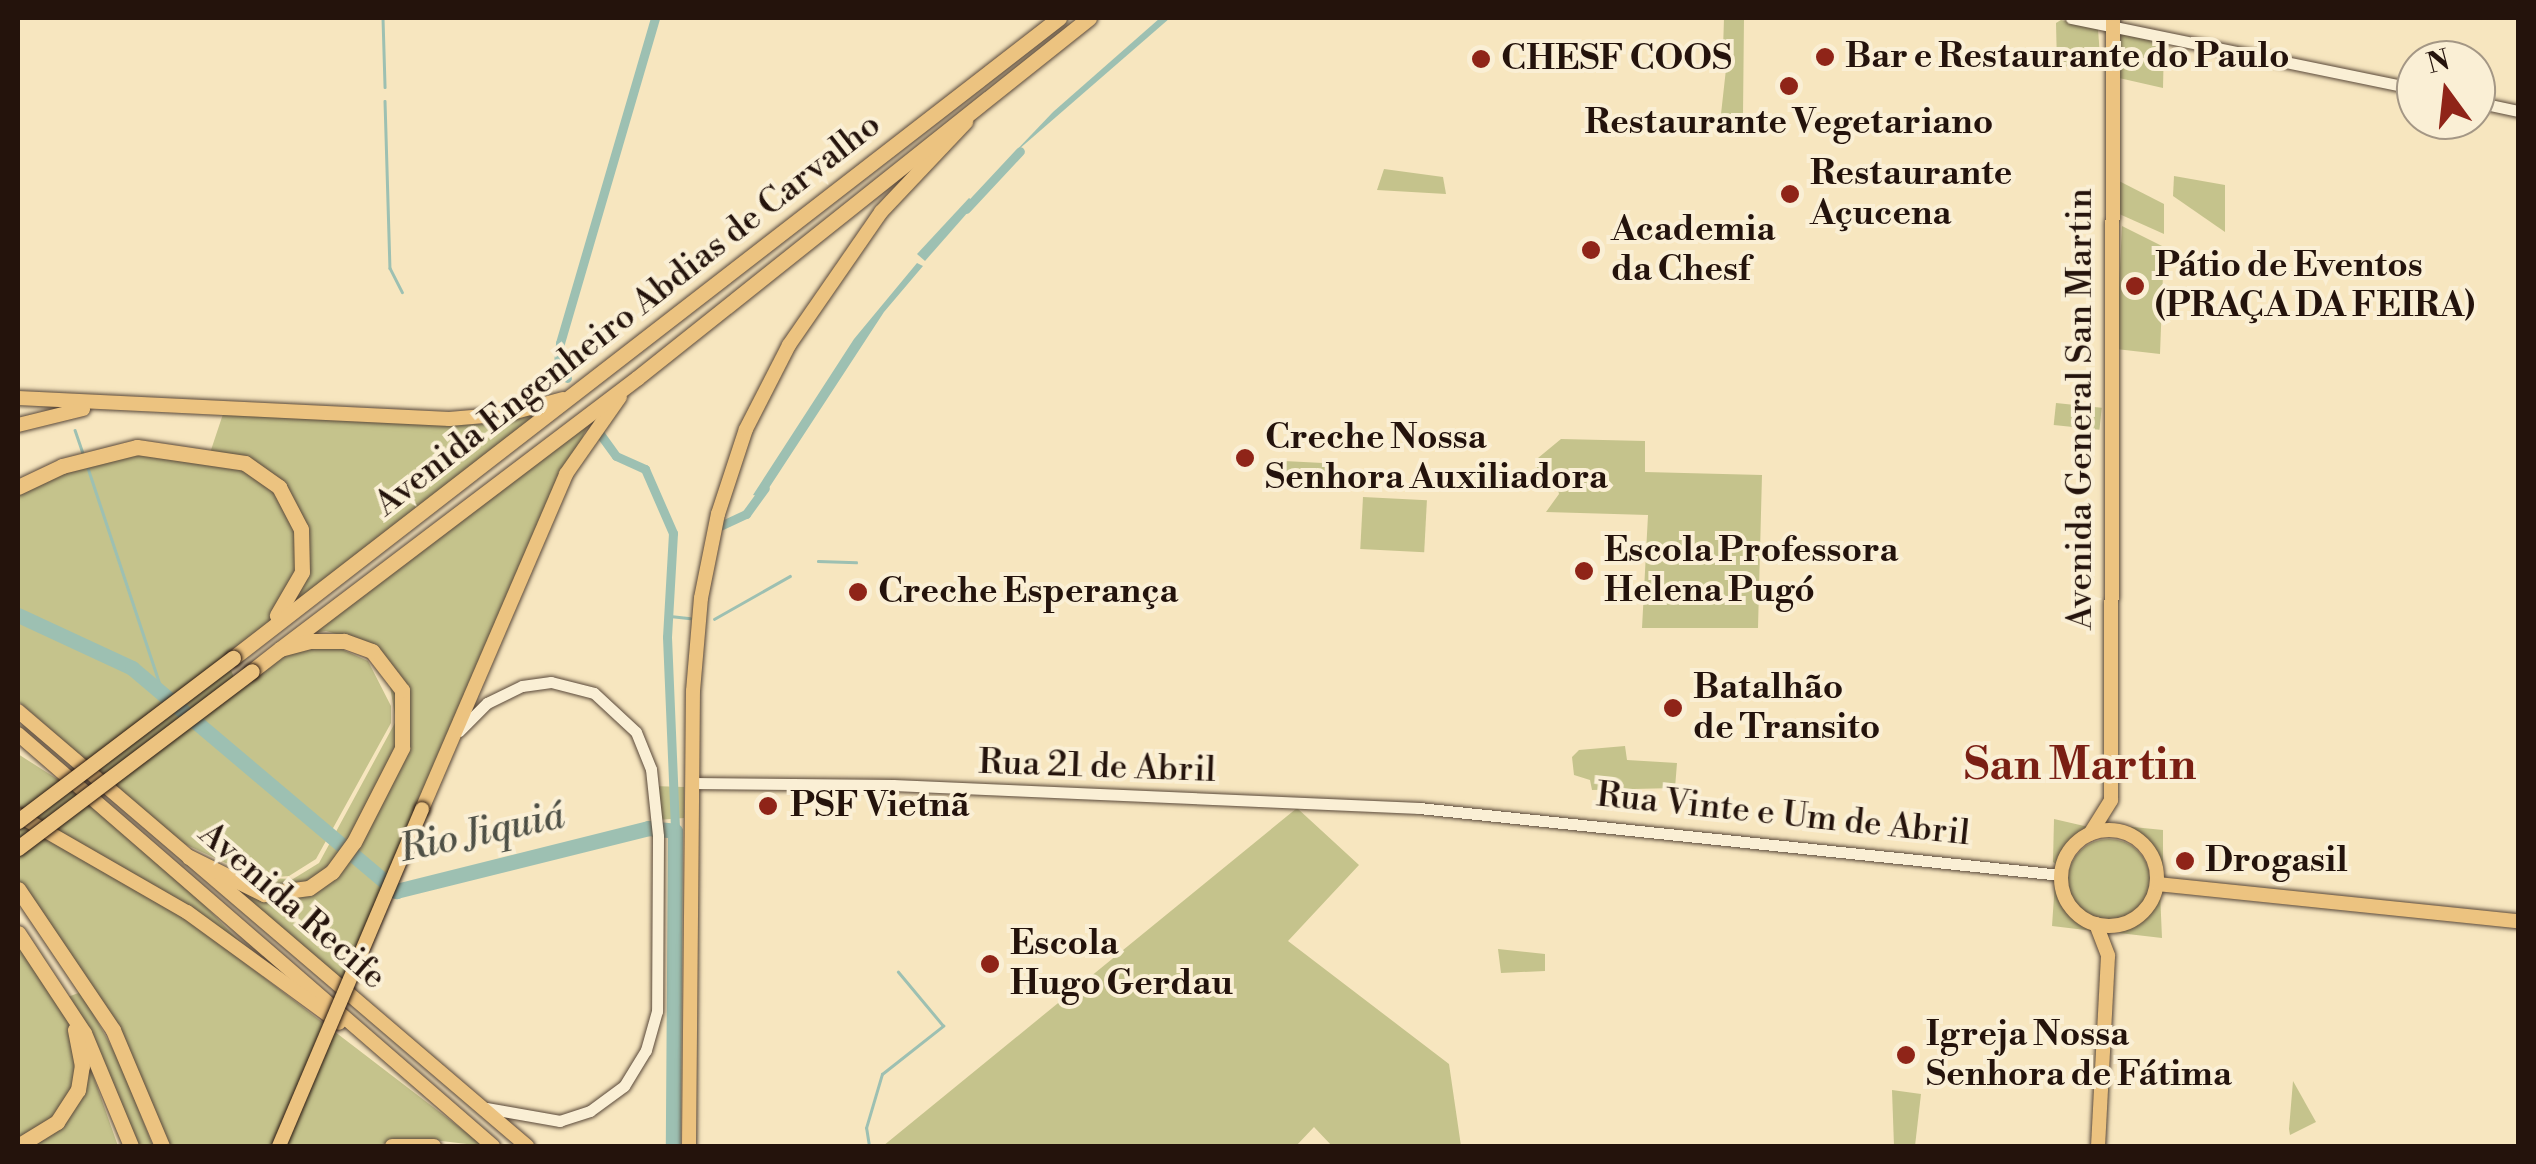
<!DOCTYPE html>
<meta charset="utf-8">
<style>
body{margin:0}
#map{position:relative;width:2536px;height:1164px;overflow:hidden;background:#f7e6bf;font-family:"Libre Bodoni",serif}
div>[style]{position:absolute}
.green>*{inset:0;background:#c5c38c;transform-origin:0 0}
.round{border-radius:50%}
.water>*{inset:0;background:#9dc0b2}
.stream>*{height:2.5px;margin:-1.25px;padding:0 1.25px;transform-origin:1.25px;border-radius:1.25px;background:#9dc0b2}
.canal>*{height:9px;margin:-4.5px;padding:0 4.5px;transform-origin:4.5px;border-radius:4.5px;background:#9dc0b2}
.river>*{height:15px;margin:-7.5px;padding:0 7.5px;transform-origin:7.5px;border-radius:7.5px;background:#9dc0b2}
.roads{filter:drop-shadow(0 0 2px #594839) drop-shadow(0 0 2px #594839)}
.minor>*{height:11px;margin:-5.5px;padding:0 5.5px;transform-origin:5.5px;border-radius:5.5px;background:#faefd5}
.major>*{height:14px;margin:-7px;padding:0 7px;transform-origin:7px;border-radius:7px;background:#ecc380}
.major>.ring{margin:-7px;padding:0;box-sizing:content-box;background:none;border:14px solid #ecc380;border-radius:50%}
.highway>*{height:15px;margin:-7.5px;padding:0 7.5px;transform-origin:7.5px;border-radius:7.5px;background:#ecc380}
.bridges{filter:drop-shadow(0 0 2px #24130c) drop-shadow(0 0 2px #24130c)}
.major-bridge>*{height:14px;margin:-7px;padding:0 7px;transform-origin:7px;border-radius:7px;background:#ecc380}
.highway-bridge>*{height:15px;margin:-7.5px;padding:0 7.5px;transform-origin:7.5px;border-radius:7.5px;background:#ecc380}
.dots>*{width:28px;height:28px;translate:-50% -50%;box-sizing:border-box;border:5px solid #faefd5;border-radius:50%}
span{translate:-50% -50%;white-space:nowrap;text-align:center;line-height:1.15;-webkit-text-stroke:8px #faefd5;paint-order:stroke}
.poi-label{font-size:35px;color:#24130c;font-weight:700}
.left{translate:0 -50%;text-align:left}
.street-label{font-size:35px;color:#24130c}
.water-label{font-size:38px;color:#4e5046;font-style:italic}
.district-label{font-size:45px;color:#7a1f14;font-weight:700}
.frame{position:absolute;inset:0;border:20px solid #24130c;pointer-events:none}
.north{position:absolute;left:2396px;top:40px;width:100px;height:100px;box-sizing:border-box;background:#faefd5;border:2px solid #a49785;border-radius:50%;rotate:345deg;font-size:28px;font-weight:700;line-height:40px;text-align:center;color:#24130c}
.north::after{content:'';display:block;margin:auto;width:35px;height:45px;background:#8f2418;clip-path:polygon(50% 0,100% 100%,50% 72%,0 100%)}
</style>
<div id="map">
<div class="green">
<div style="clip-path:polygon(1724px 18px,1744px 18px,1743px 114px,1721px 114px,1728px 51px,1723px 50px)"></div>
<div style="clip-path:polygon(2061px 20px,2098px 29px,2101px 71px,2057px 65px,2056px 23px)"></div>
<div style="clip-path:polygon(2119px 34px,2164px 43px,2163px 88px,2119px 78px)"></div>
<div style="clip-path:polygon(1384px 169px,1443px 177px,1446px 194px,1377px 190px)"></div>
<div style="clip-path:polygon(2174px 176px,2225px 185px,2225px 232px,2173px 196px)"></div>
<div style="clip-path:polygon(2119px 181px,2164px 204px,2164px 234px,2117px 213px)"></div>
<div style="clip-path:polygon(2122px 226px,2164px 247px,2160px 354px,2116px 349px)"></div>
<div style="clip-path:polygon(577px 394px,225px 655px,235px 680px,284px 653px,330px 644px,368px 661px,391px 706px,391px 723px,316px 859px,289px 876px,263px 878px,293px 879px,319px 863px,396px 721px,388px 675px,354px 639px,326px 631px,299px 635px,585px 413px,587px 427px,345px 984px,221px 877px,254px 876px,178px 841px,18px 701px,18px 481px,99px 455px,210px 453px,223px 414px,449px 420px)"></div>
<div style="left:2056px;top:403px;width:46px;height:22px;rotate:6deg"></div>
<div style="clip-path:polygon(1561px 439px,1645px 441px,1645px 472px,1762px 475px,1758px 628px,1642px 628px,1648px 515px,1546px 512px,1559px 494px,1555px 478px,1537px 468px,1538px 458px)"></div>
<div style="left:1284px;top:461px;width:44px;height:19px;rotate:3deg"></div>
<div style="left:1363px;top:497px;width:64px;height:52px;rotate:3deg"></div>
<div style="clip-path:polygon(1625px 746px,1627px 760px,1677px 763px,1675px 788px,1592px 790px,1590px 780px,1574px 775px,1572px 757px,1579px 750px)"></div>
<div style="clip-path:polygon(18px 754px,123px 821px,242px 944px,18px 813px)"></div>
<div style="clip-path:polygon(653px 786px,684px 787px,684px 818px,657px 820px)"></div>
<div style="clip-path:polygon(1297px 808px,1359px 865px,1288px 941px,1449px 1064px,1461px 1146px,1332px 1146px,1314px 1127px,1296px 1146px,883px 1146px)"></div>
<div style="clip-path:polygon(18px 816px,151px 891px,484px 1146px,424px 1139px,364px 1146px,160px 1146px,120px 1045px,18px 899px)"></div>
<div style="clip-path:polygon(2054px 819px,2093px 828px,2056px 864px,2053px 862px)"></div>
<div style="clip-path:polygon(2123px 826px,2163px 830px,2163px 875px,2152px 849px)"></div>
<div class="round" style="left:2068px;top:839px;width:82px;height:82px"></div>
<div style="clip-path:polygon(2055px 882px,2069px 913px,2094px 931px,2052px 926px)"></div>
<div style="clip-path:polygon(2160px 892px,2162px 938px,2119px 933px,2144px 918px)"></div>
<div style="clip-path:polygon(18px 933px,65px 998px,81px 992px,119px 1060px,153px 1146px,132px 1146px,81px 1041px,118px 1146px,18px 1146px)"></div>
<div style="clip-path:polygon(1498px 949px,1545px 954px,1545px 971px,1501px 973px)"></div>
<div style="clip-path:polygon(2293px 1081px,2316px 1122px,2290px 1135px,2289px 1129px)"></div>
<div style="clip-path:polygon(1892px 1090px,1921px 1094px,1915px 1146px,1894px 1146px)"></div>
</div>
<div class="water">
<div style="clip-path:polygon(1160px 18px,1170px 18px,1010px 157px,1053px 112px)"></div>
<div style="clip-path:polygon(969px 198px,976px 203px,925px 261px,917px 254px)"></div>
<div style="clip-path:polygon(917px 263px,923px 266px,884px 312px,763px 497px,753px 495px,854px 339px)"></div>
</div>
<div class="stream">
<div style="left:383px;top:18px;width:69px;rotate:88.3deg"></div>
<div style="left:385px;top:101px;width:167px;rotate:88.3deg"></div>
<div style="left:390px;top:268px;width:27px;rotate:63deg"></div>
<div style="left:557px;top:356px;width:1px"></div>
<div style="left:75px;top:430px;width:24px;rotate:71deg"></div>
<div style="left:87px;top:465px;width:240px;rotate:71.6deg"></div>
<div style="left:818px;top:561px;width:38px;rotate:2deg"></div>
<div style="left:670px;top:616px;width:20px;rotate:6deg"></div>
<div style="left:714px;top:619px;width:87px;rotate:-29.5deg"></div>
<div style="left:869px;top:1146px;width:18px;rotate:-99deg"></div>
<div style="left:866px;top:1128px;width:56px;rotate:-73.5deg"></div>
<div style="left:882px;top:1074px;width:78px;rotate:-38.2deg"></div>
<div style="left:943px;top:1026px;width:70px;rotate:-129.8deg"></div>
</div>
<div class="canal">
<div style="left:966px;top:209px;width:79px;rotate:-47deg"></div>
<div style="left:567px;top:378px;width:17px;rotate:-121deg"></div>
<div style="left:558px;top:363px;width:20px;rotate:-84deg"></div>
<div style="left:560px;top:343px;width:339px;rotate:-73.7deg"></div>
<div style="left:600px;top:434px;width:27px;rotate:54deg"></div>
<div style="left:616px;top:456px;width:32px;rotate:24deg"></div>
<div style="left:645px;top:469px;width:70px;rotate:66.4deg"></div>
<div style="left:673px;top:533px;width:104px;rotate:93.3deg"></div>
<div style="left:667px;top:637px;width:194px;rotate:87.6deg"></div>
<div style="left:720px;top:526px;width:29px;rotate:-25deg"></div>
<div style="left:746px;top:514px;width:32px;rotate:-54deg"></div>
</div>
<div class="river">
<div style="left:18px;top:615px;width:126px;rotate:24.9deg"></div>
<div style="left:132px;top:668px;width:346px;rotate:40.2deg"></div>
<div style="left:396px;top:891px;width:260px;rotate:-14deg"></div>
<div style="left:648px;top:828px;width:27px;rotate:6deg"></div>
<div style="left:675px;top:831px;width:315px;rotate:90.4deg"></div>
</div>
<div class="roads">
<div class="minor">
<div style="left:2071px;top:18px;width:352px;rotate:11.6deg"></div>
<div style="left:2476px;top:102px;width:43px;rotate:12.1deg"></div>
<div style="left:459px;top:731px;width:40px;rotate:-45deg"></div>
<div style="left:487px;top:703px;width:39px;rotate:-26deg"></div>
<div style="left:522px;top:686px;width:29px;rotate:-8deg"></div>
<div style="left:551px;top:682px;width:44px;rotate:14.3deg"></div>
<div style="left:594px;top:693px;width:57px;rotate:42.9deg"></div>
<div style="left:636px;top:732px;width:40px;rotate:68deg"></div>
<div style="left:651px;top:769px;width:67px;rotate:84deg"></div>
<div style="left:658px;top:836px;width:175px;rotate:90.3deg"></div>
<div style="left:657px;top:1011px;width:41px;rotate:105.8deg"></div>
<div style="left:646px;top:1050px;width:42px;rotate:121.4deg"></div>
<div style="left:624px;top:1086px;width:42px;rotate:143.7deg"></div>
<div style="left:590px;top:1111px;width:32px;rotate:162deg"></div>
<div style="left:560px;top:1121px;width:75px;rotate:-170deg"></div>
<div style="left:692px;top:783px;width:201px;rotate:0.6deg"></div>
<div style="left:893px;top:785px;width:527px;rotate:2.5deg"></div>
<div style="left:1419px;top:808px;width:645px;rotate:5.96deg"></div>
</div>
<div class="major">
<div style="left:18px;top:398px;width:432px;rotate:2.8deg"></div>
<div style="left:449px;top:419px;width:59px;rotate:-4.8deg"></div>
<div style="left:508px;top:414px;width:57px;rotate:-15.3deg"></div>
<div style="left:18px;top:425px;width:67px;rotate:-13.8deg"></div>
<div style="left:18px;top:711px;width:670px;rotate:40.52deg"></div>
<div style="left:18px;top:734px;width:629px;rotate:40.94deg"></div>
<div style="left:422px;top:809px;width:365px;rotate:-66.7deg"></div>
<div style="left:566px;top:474px;width:94px;rotate:-55deg"></div>
<div style="left:18px;top:815px;width:195px;rotate:29.9deg"></div>
<div style="left:187px;top:912px;width:188px;rotate:36.1deg"></div>
<div class="ring" style="left:2061px;top:830px;width:82px;height:82px"></div>
<div style="left:2090px;top:834px;width:40px;rotate:-58deg"></div>
<div style="left:2111px;top:800px;width:782px;rotate:-89.85deg"></div>
<div style="left:2157px;top:884px;width:363px;rotate:5.9deg"></div>
<div style="left:2096px;top:924px;width:34px;rotate:69deg"></div>
<div style="left:2108px;top:956px;width:190px;rotate:93deg"></div>
<div style="left:392px;top:1146px;width:42px"></div>
<div style="left:689px;top:1146px;width:455px;rotate:-89.5deg"></div>
<div style="left:693px;top:691px;width:93px;rotate:-85.1deg"></div>
<div style="left:701px;top:598px;width:86px;rotate:-78.6deg"></div>
<div style="left:718px;top:514px;width:89px;rotate:-71.8deg"></div>
<div style="left:746px;top:429px;width:94px;rotate:-62.9deg"></div>
<div style="left:789px;top:345px;width:162px;rotate:-55.3deg"></div>
<div style="left:881px;top:212px;width:124px;rotate:-46.6deg"></div>
</div>
<div class="highway">
<div style="left:18px;top:487px;width:49px;rotate:-25.5deg"></div>
<div style="left:62px;top:466px;width:77px;rotate:-14.2deg"></div>
<div style="left:137px;top:447px;width:109px;rotate:8.4deg"></div>
<div style="left:245px;top:463px;width:42px;rotate:35.2deg"></div>
<div style="left:279px;top:487px;width:47px;rotate:62.4deg"></div>
<div style="left:301px;top:529px;width:43px;rotate:88.7deg"></div>
<div style="left:302px;top:572px;width:50px;rotate:120.2deg"></div>
<div style="left:280px;top:649px;width:448px;rotate:-37.2deg"></div>
<div style="left:637px;top:378px;width:578px;rotate:-38.54deg"></div>
<div style="left:233px;top:658px;width:1045px;rotate:-37.77deg"></div>
<div style="left:189px;top:857px;width:84px;rotate:26.3deg"></div>
<div style="left:264px;top:894px;width:45px;rotate:-7.6deg"></div>
<div style="left:309px;top:888px;width:28px;rotate:-35deg"></div>
<div style="left:332px;top:872px;width:37px;rotate:-54deg"></div>
<div style="left:354px;top:842px;width:106px;rotate:-62.9deg"></div>
<div style="left:402px;top:748px;width:58px;rotate:-90deg"></div>
<div style="left:402px;top:690px;width:49px;rotate:-127.6deg"></div>
<div style="left:372px;top:651px;width:30px;rotate:-160deg"></div>
<div style="left:344px;top:641px;width:34px;rotate:180deg"></div>
<div style="left:310px;top:641px;width:31px;rotate:165deg"></div>
<div style="left:280px;top:649px;width:36px;rotate:142deg"></div>
<div style="left:18px;top:889px;width:170px;rotate:56deg"></div>
<div style="left:113px;top:1030px;width:126px;rotate:67.1deg"></div>
<div style="left:18px;top:933px;width:120px;rotate:56.6deg"></div>
<div style="left:84px;top:1033px;width:122px;rotate:67.4deg"></div>
<div style="left:18px;top:1146px;width:46px;rotate:-31.6deg"></div>
<div style="left:57px;top:1122px;width:38px;rotate:-57deg"></div>
<div style="left:78px;top:1090px;width:24px;rotate:-81deg"></div>
<div style="left:82px;top:1066px;width:37px;rotate:-101deg"></div>
</div>
</div>
<div class="bridges">
<div class="major-bridge">
<div style="left:279px;top:1146px;width:366px;rotate:-67deg"></div>
</div>
<div class="highway-bridge">
<div style="left:18px;top:821px;width:270px;rotate:-37.2deg"></div>
<div style="left:18px;top:848px;width:293px;rotate:-37.1deg"></div>
</div>
</div>
<div class="dots">
<div style="left:1825px;top:57px;background:#8f2418"></div>
<div style="left:1481px;top:59px;background:#8f2418"></div>
<div style="left:1789px;top:86px;background:#8f2418"></div>
<div style="left:1790px;top:194px;background:#8f2418"></div>
<div style="left:1591px;top:250px;background:#8f2418"></div>
<div style="left:2135px;top:286px;background:#8f2418"></div>
<div style="left:1245px;top:458px;background:#8f2418"></div>
<div style="left:1584px;top:571px;background:#8f2418"></div>
<div style="left:858px;top:592px;background:#8f2418"></div>
<div style="left:1673px;top:708px;background:#8f2418"></div>
<div style="left:768px;top:806px;background:#8f2418"></div>
<div style="left:2185px;top:861px;background:#8f2418"></div>
<div style="left:990px;top:964px;background:#8f2418"></div>
<div style="left:1906px;top:1055px;background:#8f2418"></div>
</div>
<div class="poi-label">
<span class="left" style="left:1845px;top:57px">Bar e Restaurante do Paulo</span>
<span class="left" style="left:1501px;top:59px">CHESF COOS</span>
<span style="left:1789px;top:123px">Restaurante Vegetariano</span>
<span class="left" style="left:1810px;top:194px">Restaurante<br>Açucena</span>
<span class="left" style="left:1611px;top:250px">Academia<br>da Chesf</span>
<span class="left" style="left:2155px;top:286px">Pátio de Eventos<br>(PRAÇA DA FEIRA)</span>
<span class="left" style="left:1265px;top:458px">Creche Nossa<br>Senhora Auxiliadora</span>
<span class="left" style="left:1604px;top:571px">Escola Professora<br>Helena Pugó</span>
<span class="left" style="left:878px;top:592px">Creche Esperança</span>
<span class="left" style="left:1693px;top:708px">Batalhão<br>de Transito</span>
<span class="left" style="left:790px;top:806px">PSF Vietnã</span>
<span class="left" style="left:2205px;top:861px">Drogasil</span>
<span class="left" style="left:1010px;top:964px">Escola<br>Hugo Gerdau</span>
<span class="left" style="left:1926px;top:1055px">Igreja Nossa<br>Senhora de Fátima</span>
</div>
<div class="street-label">
<span style="left:628px;top:315px;rotate:-38deg">Avenida Engenheiro Abdias de Carvalho</span>
<span style="left:2081px;top:409px;rotate:-90deg">Avenida General San Martin</span>
<span style="left:1097px;top:767px;rotate:2deg">Rua 21 de Abril</span>
<span style="left:1783px;top:815px;rotate:6deg">Rua Vinte e Um de Abril</span>
<span style="left:292px;top:906px;rotate:41deg">Avenida Recife</span>
</div>
<div class="water-label">
<span style="left:482px;top:833px;rotate:-12deg">Rio Jiquiá</span>
</div>
<div class="district-label">
<span style="left:2080px;top:766px">San Martin</span>
</div>
<div class="frame"></div>
<div class="north">N</div>
</div>
